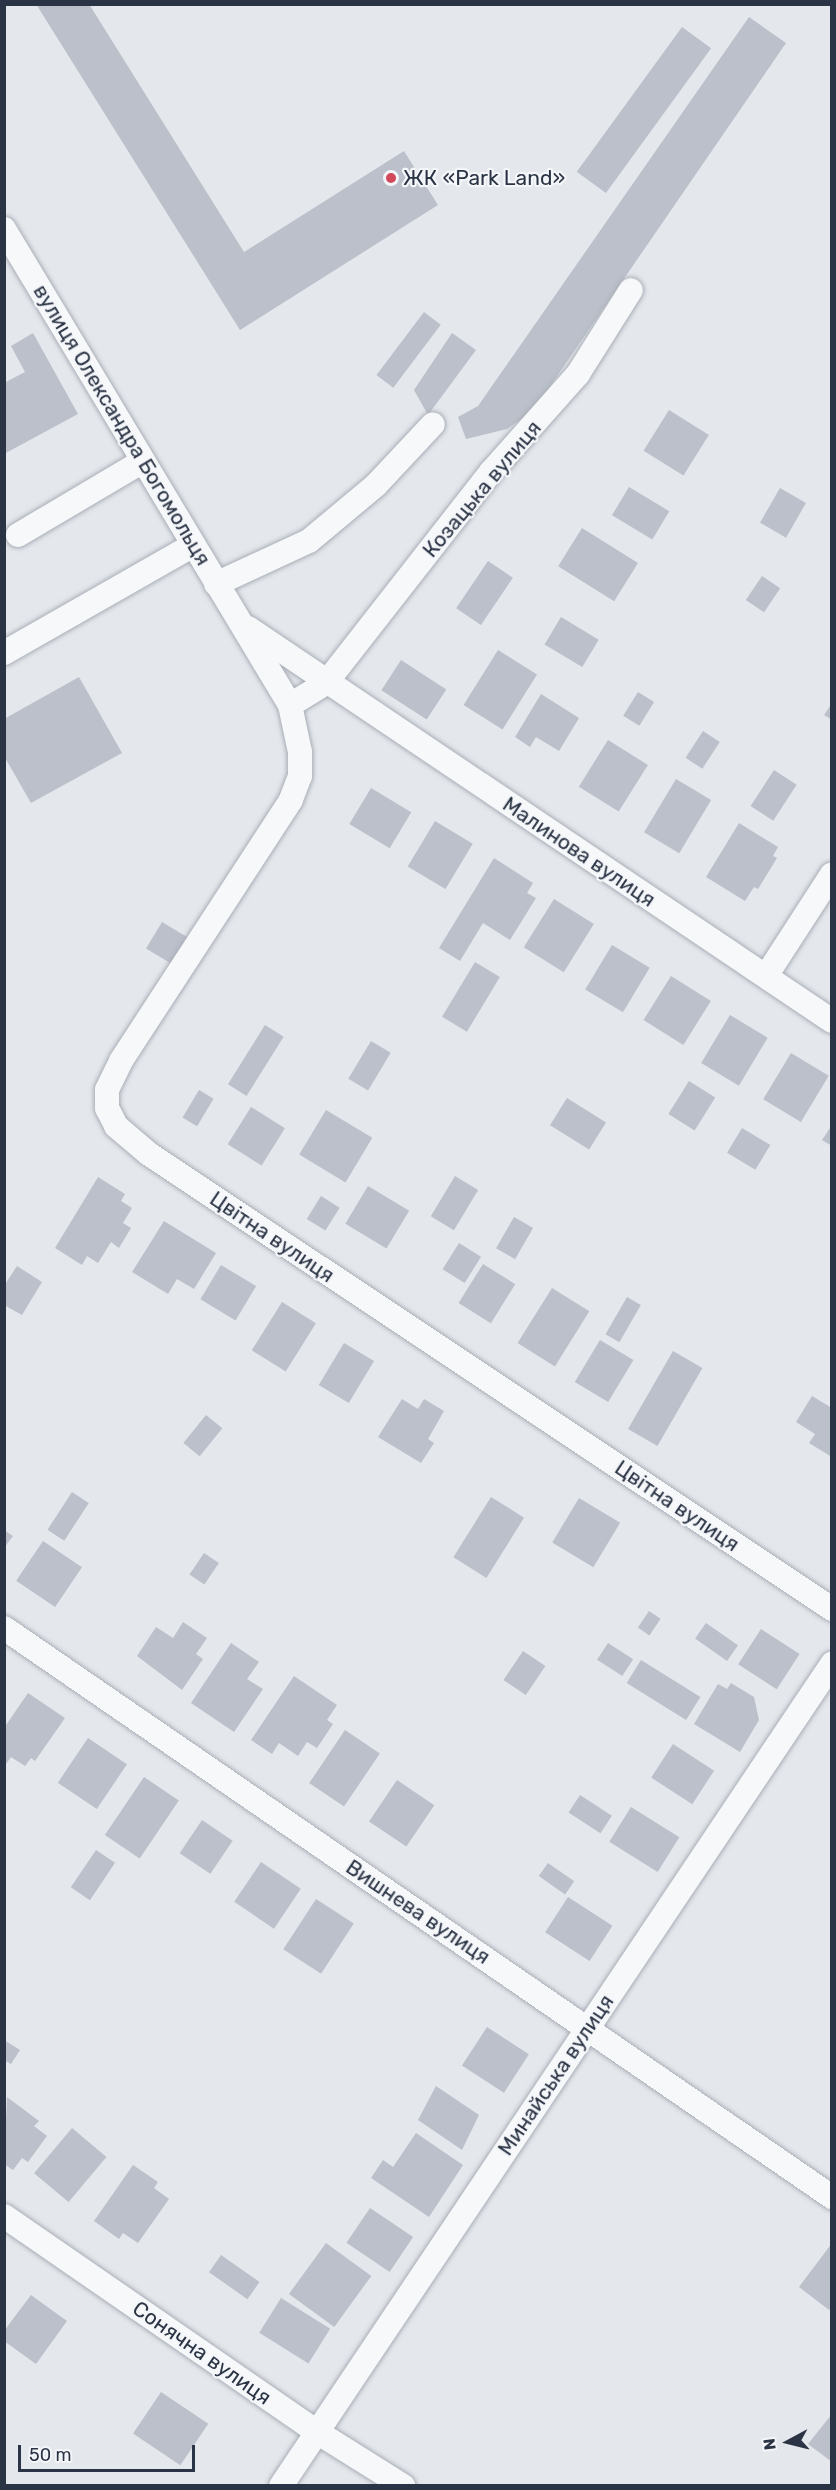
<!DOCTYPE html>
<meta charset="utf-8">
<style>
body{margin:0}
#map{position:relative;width:836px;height:2490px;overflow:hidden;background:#e4e7ec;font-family:Rubik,sans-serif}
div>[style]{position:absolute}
.building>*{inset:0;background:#bbc0ca;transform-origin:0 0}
.roads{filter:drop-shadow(0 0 2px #a9aeb7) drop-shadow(0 0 2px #a9aeb7)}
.minor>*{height:24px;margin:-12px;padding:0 12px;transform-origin:12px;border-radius:12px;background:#f7f8fa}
.dots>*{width:16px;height:16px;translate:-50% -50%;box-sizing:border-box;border:3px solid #f4f6f9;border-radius:50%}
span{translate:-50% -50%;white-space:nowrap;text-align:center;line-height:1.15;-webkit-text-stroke:4.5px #f4f6f9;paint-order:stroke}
.poi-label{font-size:21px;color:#2b3445}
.left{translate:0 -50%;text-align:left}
.street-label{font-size:21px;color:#2b3445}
.frame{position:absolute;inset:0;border:6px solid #2b3445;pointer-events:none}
.north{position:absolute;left:758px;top:2412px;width:60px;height:60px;-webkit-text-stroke:4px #f4f6f9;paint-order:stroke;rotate:263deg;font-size:16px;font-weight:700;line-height:24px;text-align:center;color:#2b3445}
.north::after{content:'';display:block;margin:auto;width:21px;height:27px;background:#2b3445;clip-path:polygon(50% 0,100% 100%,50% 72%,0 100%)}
.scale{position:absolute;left:18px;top:2445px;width:177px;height:27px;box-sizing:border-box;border:3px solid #2b3445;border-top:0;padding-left:8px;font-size:18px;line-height:21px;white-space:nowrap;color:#2b3445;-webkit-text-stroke:4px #f4f6f9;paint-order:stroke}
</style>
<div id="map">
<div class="building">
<div style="clip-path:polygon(36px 4px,89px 4px,244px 252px,404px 151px,438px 205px,240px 330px)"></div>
<div style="clip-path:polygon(749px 17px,786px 43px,533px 411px,507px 429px,466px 439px,458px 417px,478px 406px)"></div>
<div style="left:682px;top:27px;width:36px;height:179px;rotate:36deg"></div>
<div style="left:424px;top:312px;width:21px;height:79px;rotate:37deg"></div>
<div style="clip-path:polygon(33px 333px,78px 414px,4px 454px,4px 383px,25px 372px,11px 346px)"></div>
<div style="clip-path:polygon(452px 333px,476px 350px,428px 415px,414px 390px)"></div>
<div style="left:669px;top:410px;width:47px;height:48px;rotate:32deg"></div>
<div style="left:629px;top:487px;width:47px;height:33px;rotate:31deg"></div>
<div style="left:780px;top:488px;width:30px;height:40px;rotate:30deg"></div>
<div style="left:582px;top:528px;width:66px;height:45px;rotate:32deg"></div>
<div style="left:488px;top:561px;width:30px;height:57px;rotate:34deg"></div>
<div style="left:762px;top:576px;width:22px;height:29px;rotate:34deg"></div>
<div style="left:561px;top:617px;width:44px;height:32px;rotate:31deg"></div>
<div style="left:498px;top:650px;width:46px;height:65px;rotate:32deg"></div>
<div style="left:401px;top:660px;width:54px;height:36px;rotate:33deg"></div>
<div style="clip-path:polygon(79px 677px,122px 753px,31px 803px,4px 756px,4px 719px)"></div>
<div style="left:638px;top:692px;width:19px;height:28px;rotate:32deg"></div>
<div style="clip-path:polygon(541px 694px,579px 718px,559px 751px,536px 737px,530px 747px,515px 737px)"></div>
<div style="clip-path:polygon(832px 703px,832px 720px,824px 715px)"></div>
<div style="left:703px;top:731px;width:20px;height:32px;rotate:33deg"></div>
<div style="left:608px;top:740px;width:47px;height:55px;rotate:32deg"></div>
<div style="left:774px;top:770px;width:27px;height:43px;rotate:33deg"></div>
<div style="left:676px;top:779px;width:41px;height:62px;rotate:31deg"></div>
<div style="left:371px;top:788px;width:47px;height:42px;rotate:31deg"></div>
<div style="left:435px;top:821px;width:44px;height:53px;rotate:31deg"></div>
<div style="clip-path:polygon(739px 823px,778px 847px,773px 856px,777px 858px,758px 889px,754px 887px,745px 901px,706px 877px)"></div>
<div style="clip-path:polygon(494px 858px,533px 883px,527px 893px,536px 898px,510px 940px,483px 923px,460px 961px,439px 948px)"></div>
<div style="left:554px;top:899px;width:47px;height:57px;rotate:32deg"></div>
<div style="left:162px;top:922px;width:35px;height:31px;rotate:31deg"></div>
<div style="left:612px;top:945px;width:44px;height:52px;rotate:31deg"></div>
<div style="left:475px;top:962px;width:29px;height:64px;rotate:31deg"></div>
<div style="left:671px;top:976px;width:47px;height:52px;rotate:32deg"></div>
<div style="left:730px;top:1015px;width:44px;height:56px;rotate:31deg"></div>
<div style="left:265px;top:1025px;width:22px;height:70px;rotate:32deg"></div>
<div style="left:371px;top:1041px;width:23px;height:44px;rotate:31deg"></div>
<div style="left:791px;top:1053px;width:44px;height:54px;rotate:31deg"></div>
<div style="left:689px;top:1081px;width:31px;height:39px;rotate:32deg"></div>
<div style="left:199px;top:1090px;width:17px;height:32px;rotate:31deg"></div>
<div style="left:567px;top:1098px;width:46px;height:32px;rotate:32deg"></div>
<div style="left:251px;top:1107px;width:40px;height:44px;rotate:32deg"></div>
<div style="left:326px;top:1110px;width:54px;height:52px;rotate:31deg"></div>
<div style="clip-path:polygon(832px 1125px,832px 1146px,822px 1140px)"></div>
<div style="left:742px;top:1128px;width:33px;height:29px;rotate:31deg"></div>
<div style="left:455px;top:1176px;width:27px;height:47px;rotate:31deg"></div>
<div style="clip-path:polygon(98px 1177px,125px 1194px,121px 1201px,132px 1208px,123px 1223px,131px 1228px,119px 1248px,111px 1242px,98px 1263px,87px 1256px,82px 1265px,55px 1248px)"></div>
<div style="left:368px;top:1186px;width:48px;height:44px;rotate:31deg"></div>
<div style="left:321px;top:1196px;width:22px;height:27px;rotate:32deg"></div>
<div style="left:514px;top:1217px;width:22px;height:36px;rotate:30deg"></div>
<div style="clip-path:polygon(164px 1221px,216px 1253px,194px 1289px,177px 1279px,168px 1294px,132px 1272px)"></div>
<div style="left:459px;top:1243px;width:26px;height:31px;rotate:32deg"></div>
<div style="left:483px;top:1264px;width:38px;height:46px;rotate:32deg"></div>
<div style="left:221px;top:1265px;width:41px;height:40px;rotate:31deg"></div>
<div style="clip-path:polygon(17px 1266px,42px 1282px,22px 1315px,4px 1305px,4px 1286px)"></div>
<div style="left:552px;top:1288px;width:44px;height:65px;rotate:32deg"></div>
<div style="left:627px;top:1297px;width:16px;height:43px;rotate:30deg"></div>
<div style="left:282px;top:1302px;width:40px;height:57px;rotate:32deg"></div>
<div style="left:600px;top:1340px;width:39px;height:49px;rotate:31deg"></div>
<div style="left:344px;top:1343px;width:35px;height:49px;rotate:31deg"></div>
<div style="left:673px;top:1351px;width:34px;height:90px;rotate:30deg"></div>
<div style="clip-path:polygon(812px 1396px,832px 1408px,832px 1457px,809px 1443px,815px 1434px,796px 1422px)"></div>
<div style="clip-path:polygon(402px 1399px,418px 1409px,424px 1399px,444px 1411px,428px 1439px,434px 1443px,421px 1463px,378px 1437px)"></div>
<div style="left:206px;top:1415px;width:21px;height:36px;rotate:39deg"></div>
<div style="left:72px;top:1492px;width:20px;height:45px;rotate:33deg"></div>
<div style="left:491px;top:1497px;width:39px;height:71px;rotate:32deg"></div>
<div style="left:579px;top:1498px;width:48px;height:52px;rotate:31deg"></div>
<div style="clip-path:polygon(4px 1530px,13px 1536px,4px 1548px)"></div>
<div style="left:43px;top:1541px;width:47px;height:48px;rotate:34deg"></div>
<div style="left:204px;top:1553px;width:18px;height:26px;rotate:34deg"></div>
<div style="left:649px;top:1611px;width:14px;height:20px;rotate:34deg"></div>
<div style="clip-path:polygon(183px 1622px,207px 1638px,196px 1654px,203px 1659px,182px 1690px,137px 1656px,156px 1627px,173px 1638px)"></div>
<div style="left:706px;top:1623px;width:39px;height:19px;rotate:35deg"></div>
<div style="left:761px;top:1629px;width:46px;height:42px;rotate:33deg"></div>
<div style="clip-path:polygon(231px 1643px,259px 1662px,247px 1679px,263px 1689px,234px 1732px,191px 1703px)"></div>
<div style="left:608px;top:1643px;width:30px;height:20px;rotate:33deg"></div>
<div style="left:523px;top:1651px;width:27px;height:35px;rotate:34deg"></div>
<div style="left:641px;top:1660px;width:70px;height:27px;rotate:32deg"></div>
<div style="clip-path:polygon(294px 1676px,337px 1705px,327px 1720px,333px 1724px,317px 1748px,307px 1742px,298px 1756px,279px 1743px,272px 1754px,251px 1740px)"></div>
<div style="clip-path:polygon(731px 1683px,754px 1697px,759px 1720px,740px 1752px,694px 1724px,718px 1684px,727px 1689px)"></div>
<div style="clip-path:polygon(28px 1693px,65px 1718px,35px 1761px,31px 1758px,25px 1766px,11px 1757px,4px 1767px,4px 1728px)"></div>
<div style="left:345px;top:1730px;width:42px;height:64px;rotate:34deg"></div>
<div style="left:88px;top:1738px;width:47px;height:54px;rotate:34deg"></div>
<div style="left:673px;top:1744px;width:49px;height:40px;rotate:33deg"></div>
<div style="left:144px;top:1777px;width:42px;height:70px;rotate:34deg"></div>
<div style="left:397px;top:1780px;width:45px;height:50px;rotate:34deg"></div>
<div style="left:580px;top:1795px;width:38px;height:21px;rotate:33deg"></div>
<div style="left:631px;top:1807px;width:57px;height:41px;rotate:32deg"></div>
<div style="left:202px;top:1820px;width:37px;height:40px;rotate:34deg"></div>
<div style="left:96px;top:1850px;width:23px;height:45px;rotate:34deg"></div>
<div style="left:261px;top:1862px;width:48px;height:48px;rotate:34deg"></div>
<div style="left:548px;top:1863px;width:32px;height:16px;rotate:35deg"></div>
<div style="left:568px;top:1897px;width:53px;height:42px;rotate:33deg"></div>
<div style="left:316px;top:1899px;width:45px;height:60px;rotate:33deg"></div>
<div style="left:487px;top:2027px;width:50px;height:46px;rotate:33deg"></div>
<div style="clip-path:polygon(4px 2040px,20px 2050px,11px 2064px,4px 2060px)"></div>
<div style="clip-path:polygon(436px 2086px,479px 2115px,462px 2150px,418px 2120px)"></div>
<div style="clip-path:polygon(7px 2097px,39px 2121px,34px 2126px,47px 2136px,28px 2162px,22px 2158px,13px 2170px,4px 2164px)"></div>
<div style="left:72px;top:2128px;width:45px;height:59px;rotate:40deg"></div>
<div style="clip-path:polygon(416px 2133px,463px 2165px,429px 2217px,371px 2178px,383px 2160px,393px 2167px)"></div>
<div style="clip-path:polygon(133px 2165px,158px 2182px,154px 2188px,169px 2199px,138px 2243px,123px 2233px,119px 2239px,94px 2221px)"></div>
<div style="left:370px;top:2208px;width:52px;height:42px;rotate:34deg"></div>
<div style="left:326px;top:2243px;width:56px;height:63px;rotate:36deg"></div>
<div style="clip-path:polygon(832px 2243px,832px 2307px,829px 2310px,799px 2287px)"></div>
<div style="left:221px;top:2255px;width:47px;height:21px;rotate:35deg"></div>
<div style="clip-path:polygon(31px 2295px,67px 2321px,36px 2364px,4px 2341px,4px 2331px)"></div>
<div style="left:281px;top:2298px;width:58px;height:41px;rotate:32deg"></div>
<div style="left:161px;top:2392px;width:57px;height:50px;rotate:34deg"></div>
<div style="clip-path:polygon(832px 2414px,832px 2462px,808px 2444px)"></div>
</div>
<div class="roads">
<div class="minor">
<div style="left:4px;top:229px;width:555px;rotate:59deg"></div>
<div style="left:290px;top:705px;width:48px;rotate:78deg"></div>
<div style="left:300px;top:752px;width:24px;rotate:90deg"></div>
<div style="left:300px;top:776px;width:26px;rotate:111deg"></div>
<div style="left:291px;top:800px;width:311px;rotate:123.1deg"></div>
<div style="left:121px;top:1061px;width:32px;rotate:116deg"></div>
<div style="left:107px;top:1090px;width:18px;rotate:90deg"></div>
<div style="left:107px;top:1108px;width:20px;rotate:63deg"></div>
<div style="left:116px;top:1126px;width:43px;rotate:40.3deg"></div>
<div style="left:149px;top:1154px;width:821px;rotate:33.67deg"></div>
<div style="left:18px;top:535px;width:145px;rotate:-30.6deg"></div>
<div style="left:216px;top:584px;width:102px;rotate:-24.8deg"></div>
<div style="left:309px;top:541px;width:87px;rotate:-39.9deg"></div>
<div style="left:376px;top:485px;width:83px;rotate:-46.9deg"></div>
<div style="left:248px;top:628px;width:704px;rotate:33.94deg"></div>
<div style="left:4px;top:653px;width:218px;rotate:-29.7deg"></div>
<div style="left:290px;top:705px;width:42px;rotate:-31.4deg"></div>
<div style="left:326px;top:683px;width:268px;rotate:-52deg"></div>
<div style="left:491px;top:472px;width:131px;rotate:-48.4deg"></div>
<div style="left:578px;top:374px;width:99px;rotate:-57.8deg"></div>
<div style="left:766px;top:976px;width:121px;rotate:-57.1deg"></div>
<div style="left:4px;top:1628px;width:1005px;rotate:34.5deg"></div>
<div style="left:4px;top:2216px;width:380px;rotate:34.6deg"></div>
<div style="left:317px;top:2432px;width:102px;rotate:32.1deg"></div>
<div style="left:281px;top:2486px;width:990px;rotate:-56.17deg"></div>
</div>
</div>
<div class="dots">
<div style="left:391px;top:178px;background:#d1495b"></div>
</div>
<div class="poi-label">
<span class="left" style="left:403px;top:178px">ЖК «Park Land»</span>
</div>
<div class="street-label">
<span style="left:122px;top:425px;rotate:59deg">вулиця Олександра Богомольця</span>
<span style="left:482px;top:489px;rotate:-50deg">Козацька вулиця</span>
<span style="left:579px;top:852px;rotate:34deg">Малинова вулиця</span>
<span style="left:272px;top:1237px;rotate:34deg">Цвітна вулиця</span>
<span style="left:677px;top:1506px;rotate:34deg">Цвітна вулиця</span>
<span style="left:418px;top:1912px;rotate:34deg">Вишнева вулиця</span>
<span style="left:556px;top:2075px;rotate:-56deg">Минайська вулиця</span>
<span style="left:202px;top:2353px;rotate:35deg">Сонячна вулиця</span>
</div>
<div class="frame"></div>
<div class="north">N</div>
<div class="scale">50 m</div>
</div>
